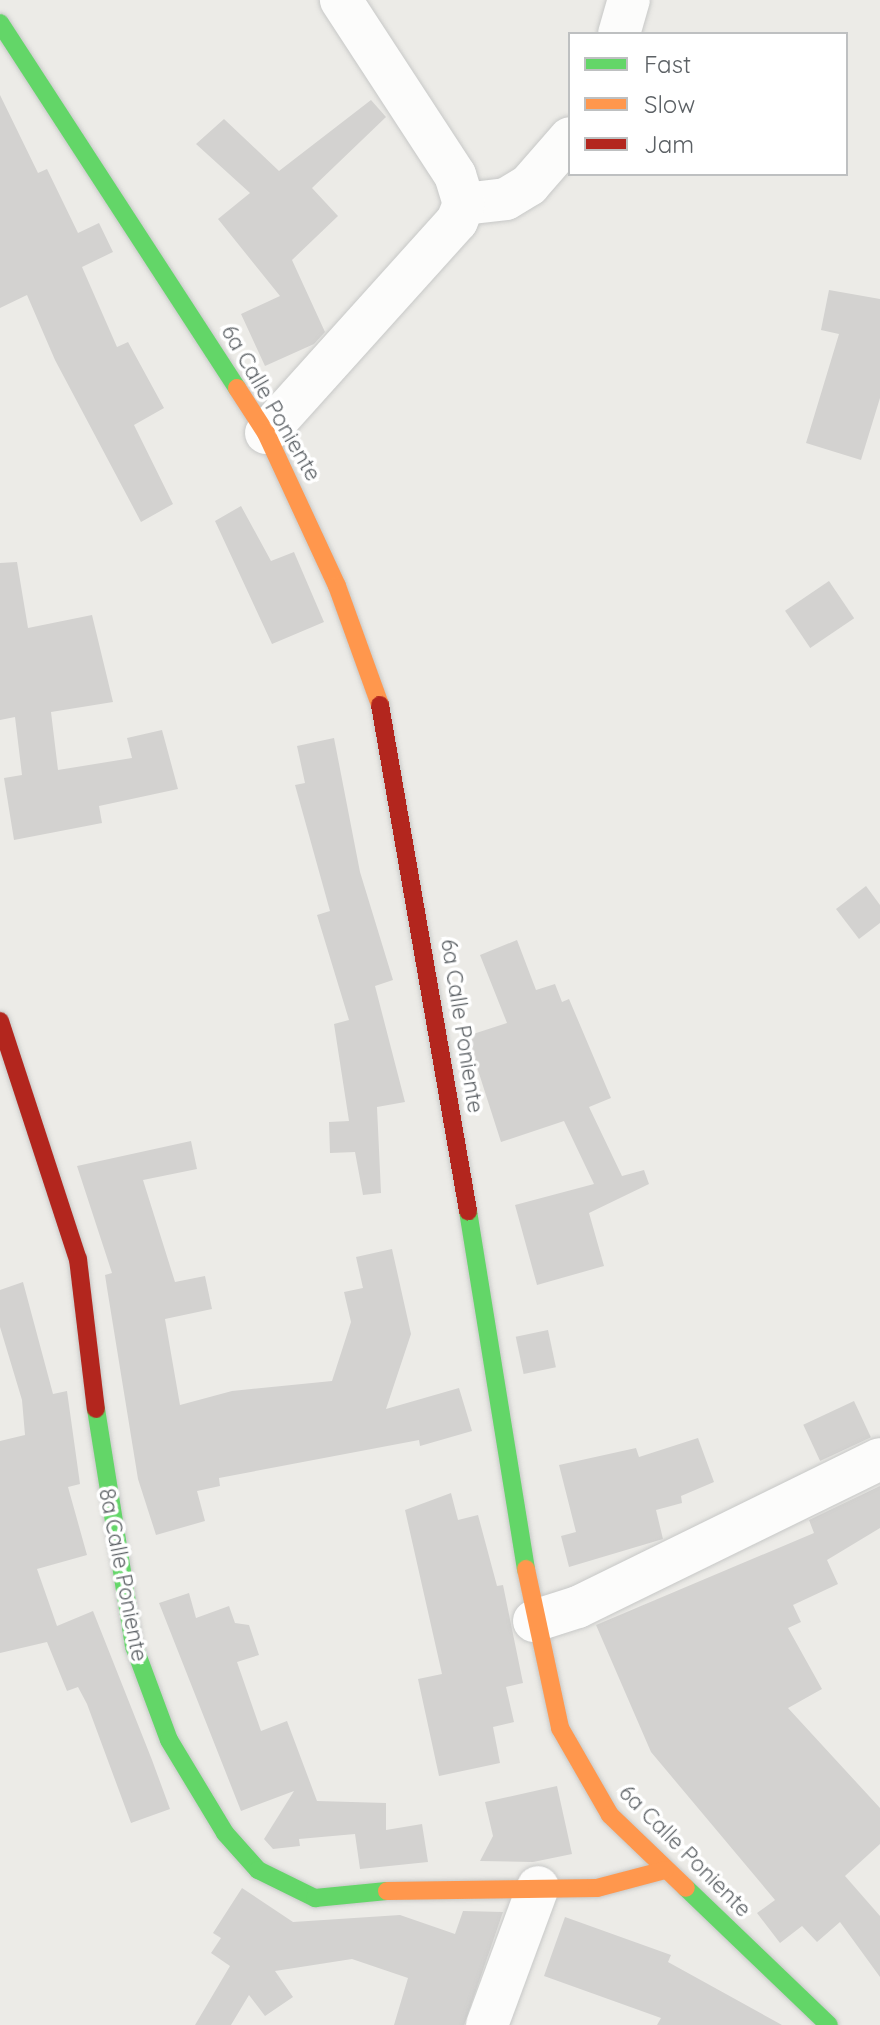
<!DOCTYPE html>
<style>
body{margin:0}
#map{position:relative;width:880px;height:2025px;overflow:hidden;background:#ecebe7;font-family:Quicksand,sans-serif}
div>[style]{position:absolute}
.building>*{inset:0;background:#d3d2d0;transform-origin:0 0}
.roads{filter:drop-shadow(0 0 2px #c7c8c7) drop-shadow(0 0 2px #c7c8c7)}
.street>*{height:42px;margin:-21px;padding:0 21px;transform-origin:21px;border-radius:21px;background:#fcfcfb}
.fast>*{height:18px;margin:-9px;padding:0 9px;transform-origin:9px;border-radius:9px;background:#63d668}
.slow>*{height:18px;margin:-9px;padding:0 9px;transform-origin:9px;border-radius:9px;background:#ff974d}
.jam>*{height:18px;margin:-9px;padding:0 9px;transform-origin:9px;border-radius:9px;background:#b3261e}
span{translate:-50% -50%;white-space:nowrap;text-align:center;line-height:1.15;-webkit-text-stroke:7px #fff;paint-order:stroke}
.street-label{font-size:22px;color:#5c6165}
.legend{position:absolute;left:568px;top:32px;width:280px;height:144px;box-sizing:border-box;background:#fff;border:2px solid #bec0c1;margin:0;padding:10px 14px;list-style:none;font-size:24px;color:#5c6165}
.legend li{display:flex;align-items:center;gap:16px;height:40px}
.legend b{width:40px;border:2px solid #bec0c1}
</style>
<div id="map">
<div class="building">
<div style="clip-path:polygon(0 95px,38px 173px,47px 169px,78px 233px,99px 223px,113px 252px,82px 267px,117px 347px,128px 342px,164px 408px,134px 425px,173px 504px,141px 522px,55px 360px,27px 295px,0 308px)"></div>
<div style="clip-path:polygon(371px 100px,386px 117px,312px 188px,338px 216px,292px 260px,325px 332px,314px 344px,265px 366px,241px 314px,280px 296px,218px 219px,250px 193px,196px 144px,224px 119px,279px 171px)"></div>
<div style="clip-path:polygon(829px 290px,880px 299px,880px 398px,861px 460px,806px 443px,839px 334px,821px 330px)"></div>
<div style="clip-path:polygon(241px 506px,271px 561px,294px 552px,324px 622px,272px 644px,215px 521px)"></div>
<div style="clip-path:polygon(17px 562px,28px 628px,92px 615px,113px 702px,51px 712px,58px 770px,132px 758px,127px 738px,162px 730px,178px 789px,99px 806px,102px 823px,14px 840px,4px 778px,22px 775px,15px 717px,0 720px,0 563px)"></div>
<div style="left:829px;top:581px;width:45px;height:53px;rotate:56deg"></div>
<div style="clip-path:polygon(334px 738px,360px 872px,393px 980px,375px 986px,405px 1102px,377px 1107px,381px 1193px,363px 1195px,355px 1152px,330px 1153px,329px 1122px,349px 1121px,334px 1024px,349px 1020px,317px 915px,330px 911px,295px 785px,305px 783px,297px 746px)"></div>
<div style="clip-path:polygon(866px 886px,880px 905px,880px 923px,859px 939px,836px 909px)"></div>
<div style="clip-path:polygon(517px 940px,536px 990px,555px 984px,562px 1002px,569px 999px,611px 1098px,589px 1107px,622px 1176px,644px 1170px,649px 1184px,589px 1213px,604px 1266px,537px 1285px,515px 1205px,594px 1184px,564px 1121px,501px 1142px,467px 1036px,507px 1023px,480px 955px)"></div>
<div style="clip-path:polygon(191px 1141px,197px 1169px,143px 1180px,175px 1282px,205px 1276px,212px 1309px,165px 1319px,180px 1405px,232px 1391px,332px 1381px,351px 1322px,344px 1292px,363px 1288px,356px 1257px,392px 1249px,411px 1334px,386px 1409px,459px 1388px,472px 1431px,420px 1446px,419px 1440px,219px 1478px,220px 1486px,197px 1491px,205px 1521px,156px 1535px,138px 1479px,107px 1288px,105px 1275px,112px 1273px,77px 1166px)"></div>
<div style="clip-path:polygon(23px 1282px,53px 1394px,67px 1391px,80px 1484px,68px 1487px,87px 1555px,37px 1569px,57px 1626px,93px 1611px,152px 1760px,170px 1809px,131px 1823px,87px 1704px,78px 1687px,67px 1691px,47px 1642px,0 1653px,0 1441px,25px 1435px,22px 1400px,0 1327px,0 1290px)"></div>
<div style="left:548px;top:1330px;width:38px;height:33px;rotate:78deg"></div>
<div style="left:854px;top:1401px;width:40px;height:56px;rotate:65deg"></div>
<div style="clip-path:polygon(698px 1438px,714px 1482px,681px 1496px,682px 1503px,656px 1510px,663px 1539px,569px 1567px,561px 1536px,576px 1532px,559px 1465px,636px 1448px,639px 1457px)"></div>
<div style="clip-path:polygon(880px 1486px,880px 1528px,827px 1560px,838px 1584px,793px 1605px,801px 1622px,788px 1628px,822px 1689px,788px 1708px,880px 1808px,880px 1844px,845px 1876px,880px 1916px,880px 1977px,840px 1922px,817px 1942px,802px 1926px,780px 1943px,757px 1913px,775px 1900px,651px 1752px,596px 1625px,814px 1533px,809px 1520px)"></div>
<div style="clip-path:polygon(451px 1493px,458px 1520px,478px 1515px,497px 1586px,503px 1585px,523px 1683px,506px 1687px,514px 1722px,493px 1727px,500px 1763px,439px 1776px,418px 1679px,442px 1674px,405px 1510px)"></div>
<div style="clip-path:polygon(189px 1593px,196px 1618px,229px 1606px,235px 1623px,249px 1625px,259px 1655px,237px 1662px,261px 1731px,287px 1721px,317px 1801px,386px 1803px,386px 1830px,422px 1824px,428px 1862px,360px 1869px,355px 1834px,299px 1839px,300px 1846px,273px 1849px,264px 1839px,294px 1791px,241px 1811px,159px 1603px)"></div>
<div style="clip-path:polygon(557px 1786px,572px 1854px,533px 1862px,480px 1861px,493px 1836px,485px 1802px)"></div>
<div style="clip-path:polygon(242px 1888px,293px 1922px,400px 1915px,455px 1934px,463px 1911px,503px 1912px,464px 2025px,394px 2025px,408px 1978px,352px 1959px,275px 1971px,293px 1997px,265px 2016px,249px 1995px,231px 2025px,195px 2025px,230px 1966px,211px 1953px,221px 1938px,213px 1933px)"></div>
<div style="clip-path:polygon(565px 1917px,671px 1955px,668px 1962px,782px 2025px,657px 2025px,661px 2018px,544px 1976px)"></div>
</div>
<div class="roads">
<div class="street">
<div style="left:619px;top:34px;width:35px;rotate:-74deg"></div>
<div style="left:464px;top:204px;width:42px;rotate:-6.8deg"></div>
<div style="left:506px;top:199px;width:27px;rotate:-31deg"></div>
<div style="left:529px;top:185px;width:62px;rotate:-48.9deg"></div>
<div style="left:266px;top:433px;width:285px;rotate:-48deg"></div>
<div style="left:457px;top:221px;width:18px;rotate:-68deg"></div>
<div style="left:464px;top:204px;width:30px;rotate:-107deg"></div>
<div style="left:455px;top:175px;width:209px;rotate:-123.1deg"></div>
<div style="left:534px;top:1621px;width:46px;rotate:-17.7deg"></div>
<div style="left:578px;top:1607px;width:336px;rotate:-26.1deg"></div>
<div style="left:487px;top:2025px;width:147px;rotate:-69.7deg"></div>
</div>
<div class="fast">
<div style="left:0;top:23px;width:435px;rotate:57deg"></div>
<div style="left:468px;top:1211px;width:363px;rotate:80.8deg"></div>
<div style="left:96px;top:1409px;width:240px;rotate:80.9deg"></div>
<div style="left:134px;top:1646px;width:100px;rotate:69.6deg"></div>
<div style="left:169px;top:1740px;width:109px;rotate:58.9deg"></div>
<div style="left:225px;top:1833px;width:50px;rotate:48.3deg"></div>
<div style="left:258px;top:1870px;width:64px;rotate:26.2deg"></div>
<div style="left:315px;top:1898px;width:72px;rotate:-5.6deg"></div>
<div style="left:686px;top:1888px;width:198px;rotate:43.8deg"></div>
</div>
<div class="slow">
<div style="left:237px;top:388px;width:54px;rotate:57.2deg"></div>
<div style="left:266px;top:433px;width:169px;rotate:65.1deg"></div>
<div style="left:337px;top:586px;width:127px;rotate:70.1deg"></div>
<div style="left:526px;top:1569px;width:163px;rotate:77.9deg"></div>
<div style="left:560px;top:1728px;width:100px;rotate:60.1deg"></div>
<div style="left:610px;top:1815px;width:105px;rotate:43.8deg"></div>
<div style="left:387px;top:1891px;width:210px;rotate:-0.8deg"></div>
<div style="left:597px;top:1888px;width:70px;rotate:-14.8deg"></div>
</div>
<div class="jam">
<div style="left:380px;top:705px;width:514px;rotate:80.13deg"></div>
<div style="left:0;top:1021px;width:250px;rotate:71.9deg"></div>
<div style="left:78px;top:1259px;width:151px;rotate:83.2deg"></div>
</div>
</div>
<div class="street-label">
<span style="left:271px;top:403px;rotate:60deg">6a Calle Poniente</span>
<span style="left:462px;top:1026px;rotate:81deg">6a Calle Poniente</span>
<span style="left:123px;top:1575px;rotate:79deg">8a Calle Poniente</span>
<span style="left:685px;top:1851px;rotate:45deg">6a Calle Poniente</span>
</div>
<ul class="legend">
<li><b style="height:10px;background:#63d668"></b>Fast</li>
<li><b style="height:10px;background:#ff974d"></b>Slow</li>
<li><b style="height:10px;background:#b3261e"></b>Jam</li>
</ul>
</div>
